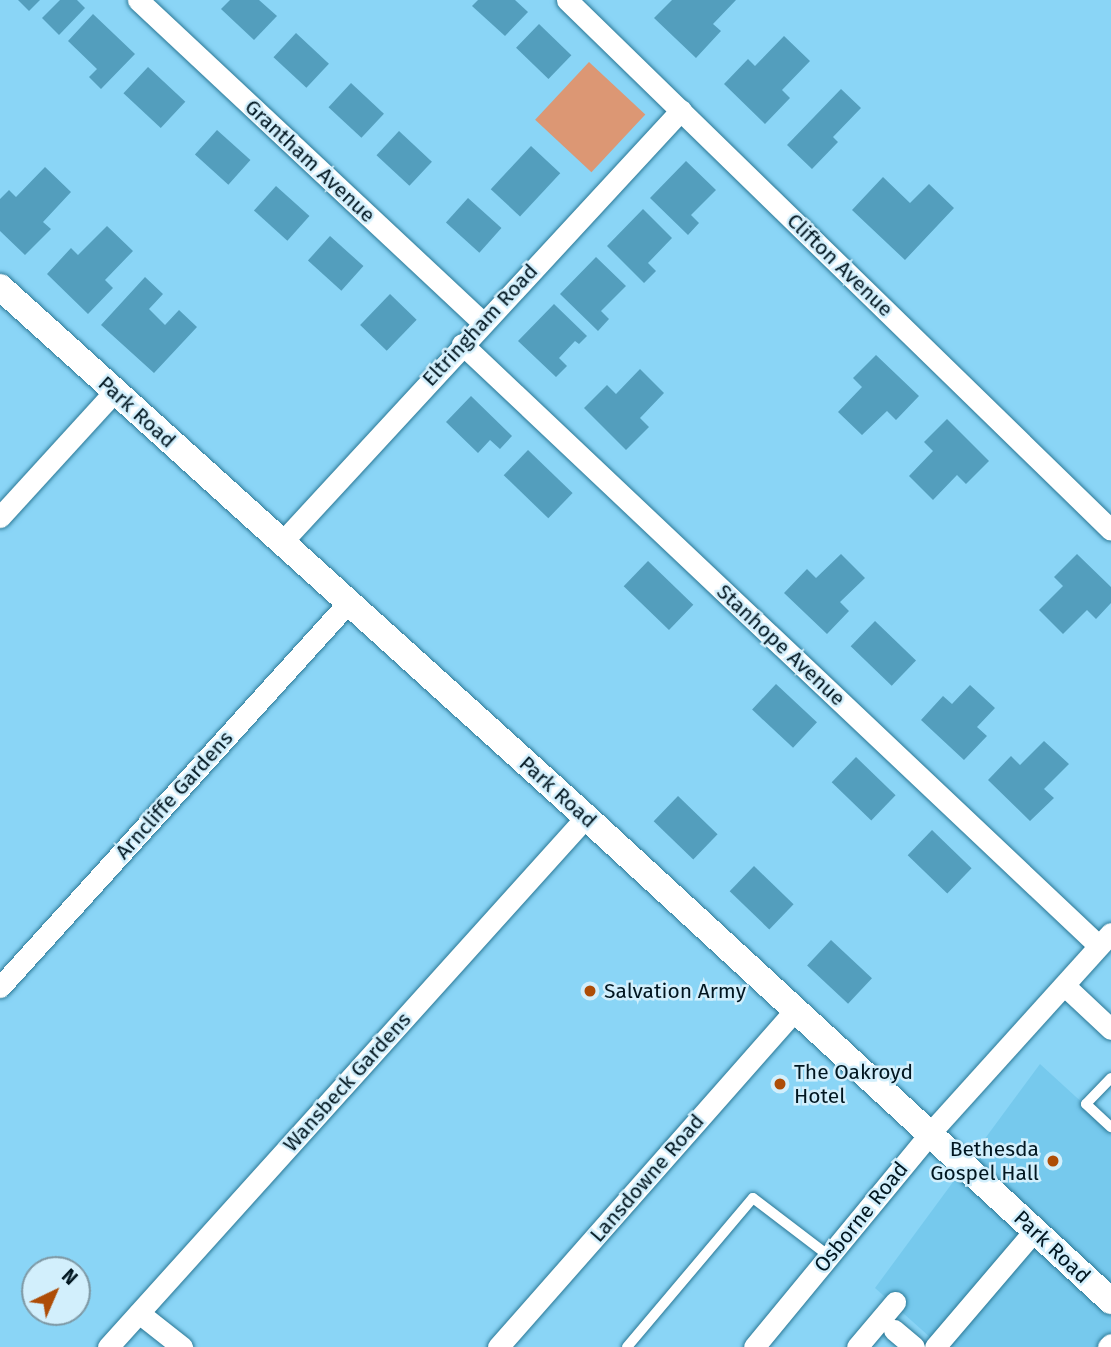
<!DOCTYPE html>
<style>
body{margin:0}
#map{position:relative;width:1111px;height:1347px;overflow:hidden;background:#8ad5f6;font-family:"Fira Sans",sans-serif}
div>[style]{position:absolute}
.built>*{inset:0;background:#76c9ed}
.green>*{inset:0;background:#dc9774;transform-origin:0 0}
.building>*{inset:0;background:#539ebd;transform-origin:0 0}
.roads{filter:drop-shadow(0 0 2px #2b7896) drop-shadow(0 0 2px #2b7896)}
.service>*{height:10px;margin:-5px;padding:0 5px;transform-origin:5px;border-radius:5px;background:#fff}
.minor>*{height:21px;margin:-10.5px;padding:0 10.5px;transform-origin:10.5px;border-radius:10.5px;background:#fff}
.tertiary>*{height:26px;margin:-13px;padding:0 13px;transform-origin:13px;border-radius:13px;background:#fff}
.dots>*{width:19px;height:19px;translate:-50% -50%;box-sizing:border-box;border:4px solid #d2effc;border-radius:50%}
span{translate:-50% -50%;white-space:nowrap;text-align:center;line-height:1.15;-webkit-text-stroke:5px #d2effc;paint-order:stroke}
.street-label{font-size:21px;color:#011620}
.poi-label{font-size:21px;color:#011620}
.left{translate:0 -50%;text-align:left}
.right{translate:-100% -50%;text-align:right}
.north{position:absolute;left:21px;top:1256px;width:70px;height:70px;box-sizing:border-box;background:#d2effc;border:2px solid #7e98a4;border-radius:50%;rotate:44deg;font-size:19px;font-weight:700;line-height:28px;text-align:center;color:#011620}
.north::after{content:'';display:block;margin:auto;width:24px;height:32px;background:#ae4d07;clip-path:polygon(50% 0,100% 100%,50% 72%,0 100%)}
</style>
<div id="map">
<div class="built">
<div style="clip-path:polygon(1040px 1064px,1111px 1129px,1111px 1347px,941px 1347px,875px 1288px)"></div>
</div>
<div class="green">
<div style="left:589px;top:62px;width:77px;height:79px;rotate:43deg"></div>
</div>
<div class="building">
<div style="clip-path:polygon(18px 0,40px 0,29px 11px)"></div>
<div style="clip-path:polygon(60px 0,77px 0,85px 8px,59px 35px,42px 18px)"></div>
<div style="clip-path:polygon(230px 0,259px 0,277px 16px,254px 40px,221px 9px)"></div>
<div style="clip-path:polygon(478px 0,515px 0,528px 12px,505px 36px,472px 6px)"></div>
<div style="clip-path:polygon(672px 0,736px 0,713px 24px,721px 31px,696px 58px,654px 18px)"></div>
<div style="clip-path:polygon(93px 14px,135px 54px,101px 89px,89px 77px,97px 69px,68px 41px)"></div>
<div style="left:539px;top:24px;width:45px;height:33px;rotate:44deg"></div>
<div style="left:296px;top:33px;width:45px;height:33px;rotate:43deg"></div>
<div style="clip-path:polygon(784px 36px,810px 61px,782px 90px,790px 98px,765px 124px,724px 84px,748px 59px,755px 66px)"></div>
<div style="left:148px;top:67px;width:51px;height:36px;rotate:43deg"></div>
<div style="left:351px;top:83px;width:45px;height:33px;rotate:43deg"></div>
<div style="clip-path:polygon(841px 89px,861px 108px,833px 137px,838px 142px,812px 169px,787px 145px)"></div>
<div style="left:217px;top:130px;width:45px;height:33px;rotate:42deg"></div>
<div style="left:399px;top:131px;width:45px;height:33px;rotate:43deg"></div>
<div style="left:531px;top:146px;width:40px;height:59px;rotate:43deg"></div>
<div style="clip-path:polygon(686px 161px,716px 190px,691px 215px,699px 223px,688px 235px,650px 198px)"></div>
<div style="clip-path:polygon(45px 167px,71px 192px,43px 222px,51px 229px,25px 255px,0 231px,0 199px,9px 190px,16px 197px)"></div>
<div style="clip-path:polygon(883px 177px,910px 203px,929px 184px,954px 208px,905px 260px,852px 210px)"></div>
<div style="left:276px;top:186px;width:45px;height:33px;rotate:42deg"></div>
<div style="left:468px;top:198px;width:45px;height:33px;rotate:42deg"></div>
<div style="clip-path:polygon(643px 209px,672px 238px,648px 263px,656px 271px,644px 283px,607px 246px)"></div>
<div style="clip-path:polygon(107px 226px,133px 251px,105px 280px,113px 288px,88px 314px,47px 274px,71px 248px,78px 255px)"></div>
<div style="left:330px;top:236px;width:45px;height:33px;rotate:42deg"></div>
<div style="clip-path:polygon(596px 257px,626px 286px,601px 311px,609px 319px,598px 331px,560px 294px)"></div>
<div style="clip-path:polygon(145px 277px,163px 294px,149px 309px,165px 325px,179px 310px,197px 327px,154px 373px,101px 325px)"></div>
<div style="left:390px;top:294px;width:37px;height:43px;rotate:44deg"></div>
<div style="clip-path:polygon(554px 304px,587px 336px,579px 344px,575px 341px,559px 358px,567px 366px,556px 377px,518px 341px)"></div>
<div style="clip-path:polygon(876px 355px,919px 396px,896px 420px,887px 411px,862px 435px,838px 412px,862px 387px,853px 378px)"></div>
<div style="clip-path:polygon(640px 369px,664px 393px,640px 418px,649px 427px,626px 450px,584px 408px,607px 385px,616px 394px)"></div>
<div style="clip-path:polygon(471px 396px,512px 436px,500px 449px,490px 440px,478px 453px,446px 422px)"></div>
<div style="clip-path:polygon(947px 419px,989px 461px,966px 484px,957px 475px,933px 500px,909px 476px,933px 451px,924px 442px)"></div>
<div style="left:528px;top:450px;width:62px;height:35px;rotate:44deg"></div>
<div style="clip-path:polygon(841px 554px,865px 578px,840px 602px,849px 611px,827px 634px,784px 593px,807px 569px,816px 578px)"></div>
<div style="clip-path:polygon(1077px 554px,1111px 587px,1111px 603px,1096px 619px,1087px 610px,1063px 634px,1039px 610px,1063px 586px,1054px 577px)"></div>
<div style="left:648px;top:561px;width:63px;height:35px;rotate:44deg"></div>
<div style="left:875px;top:621px;width:57px;height:35px;rotate:44deg"></div>
<div style="left:776px;top:684px;width:56px;height:35px;rotate:43deg"></div>
<div style="clip-path:polygon(970px 685px,995px 708px,977px 727px,987px 736px,964px 760px,921px 720px,943px 696px,952px 704px)"></div>
<div style="clip-path:polygon(1044px 741px,1069px 764px,1044px 789px,1054px 798px,1030px 821px,988px 780px,1011px 756px,1020px 765px)"></div>
<div style="left:856px;top:757px;width:55px;height:35px;rotate:44deg"></div>
<div style="left:678px;top:796px;width:55px;height:35px;rotate:44deg"></div>
<div style="left:932px;top:830px;width:55px;height:35px;rotate:44deg"></div>
<div style="left:754px;top:866px;width:55px;height:35px;rotate:44deg"></div>
<div style="left:831px;top:940px;width:56px;height:35px;rotate:43deg"></div>
</div>
<div class="roads">
<div class="service">
<div style="left:1111px;top:1078px;width:36px;rotate:134deg"></div>
<div style="left:1086px;top:1104px;width:34px;rotate:43deg"></div>
<div style="left:627px;top:1347px;width:195px;rotate:-49.8deg"></div>
<div style="left:753px;top:1198px;width:96px;rotate:37.3deg"></div>
</div>
<div class="minor">
<div style="left:138px;top:0;width:471px;rotate:43.1deg"></div>
<div style="left:567px;top:0;width:759px;rotate:44.25deg"></div>
<div style="left:462px;top:344px;width:876px;rotate:43.38deg"></div>
<div style="left:0;top:517px;width:169px;rotate:-47.6deg"></div>
<div style="left:282px;top:542px;width:588px;rotate:-47.27deg"></div>
<div style="left:1065px;top:986px;width:63px;rotate:43.1deg"></div>
<div style="left:0;top:987px;width:518px;rotate:-47.82deg"></div>
<div style="left:139px;top:1313px;width:55px;rotate:38.3deg"></div>
<div style="left:894px;top:1330px;width:26px;rotate:40deg"></div>
<div style="left:108px;top:1347px;width:714px;rotate:-47.95deg"></div>
<div style="left:498px;top:1347px;width:451px;rotate:-48.6deg"></div>
<div style="left:754px;top:1347px;width:278px;rotate:-50.5deg"></div>
<div style="left:931px;top:1132px;width:268px;rotate:-47.9deg"></div>
<div style="left:857px;top:1347px;width:59px;rotate:-49.8deg"></div>
<div style="left:935px;top:1347px;width:153px;rotate:-49.5deg"></div>
<div style="left:1108px;top:1347px;width:4px;rotate:-45deg"></div>
</div>
<div class="tertiary">
<div style="left:0;top:287px;width:790px;rotate:42.13deg"></div>
<div style="left:586px;top:817px;width:714px;rotate:42.67deg"></div>
</div>
</div>
<div class="dots">
<div style="left:590px;top:991px;background:#ae4d07"></div>
<div style="left:780px;top:1084px;background:#ae4d07"></div>
<div style="left:1053px;top:1161px;background:#ae4d07"></div>
</div>
<div class="street-label">
<span style="left:310px;top:161px;rotate:43deg">Grantham Avenue</span>
<span style="left:840px;top:265px;rotate:44deg">Clifton Avenue</span>
<span style="left:480px;top:325px;rotate:-47deg">Eltringham Road</span>
<span style="left:137px;top:412px;rotate:42deg">Park Road</span>
<span style="left:781px;top:645px;rotate:43deg">Stanhope Avenue</span>
<span style="left:558px;top:792px;rotate:42deg">Park Road</span>
<span style="left:174px;top:795px;rotate:-48deg">Arncliffe Gardens</span>
<span style="left:347px;top:1082px;rotate:-48deg">Wansbeck Gardens</span>
<span style="left:647px;top:1178px;rotate:-49deg">Lansdowne Road</span>
<span style="left:861px;top:1217px;rotate:-51deg">Osborne Road</span>
<span style="left:1052px;top:1247px;rotate:43deg">Park Road</span>
</div>
<div class="poi-label">
<span class="left" style="left:604px;top:991px">Salvation Army</span>
<span class="left" style="left:794px;top:1084px">The Oakroyd<br>Hotel</span>
<span class="right" style="left:1039px;top:1161px">Bethesda<br>Gospel Hall</span>
</div>
<div class="north">N</div>
</div>
